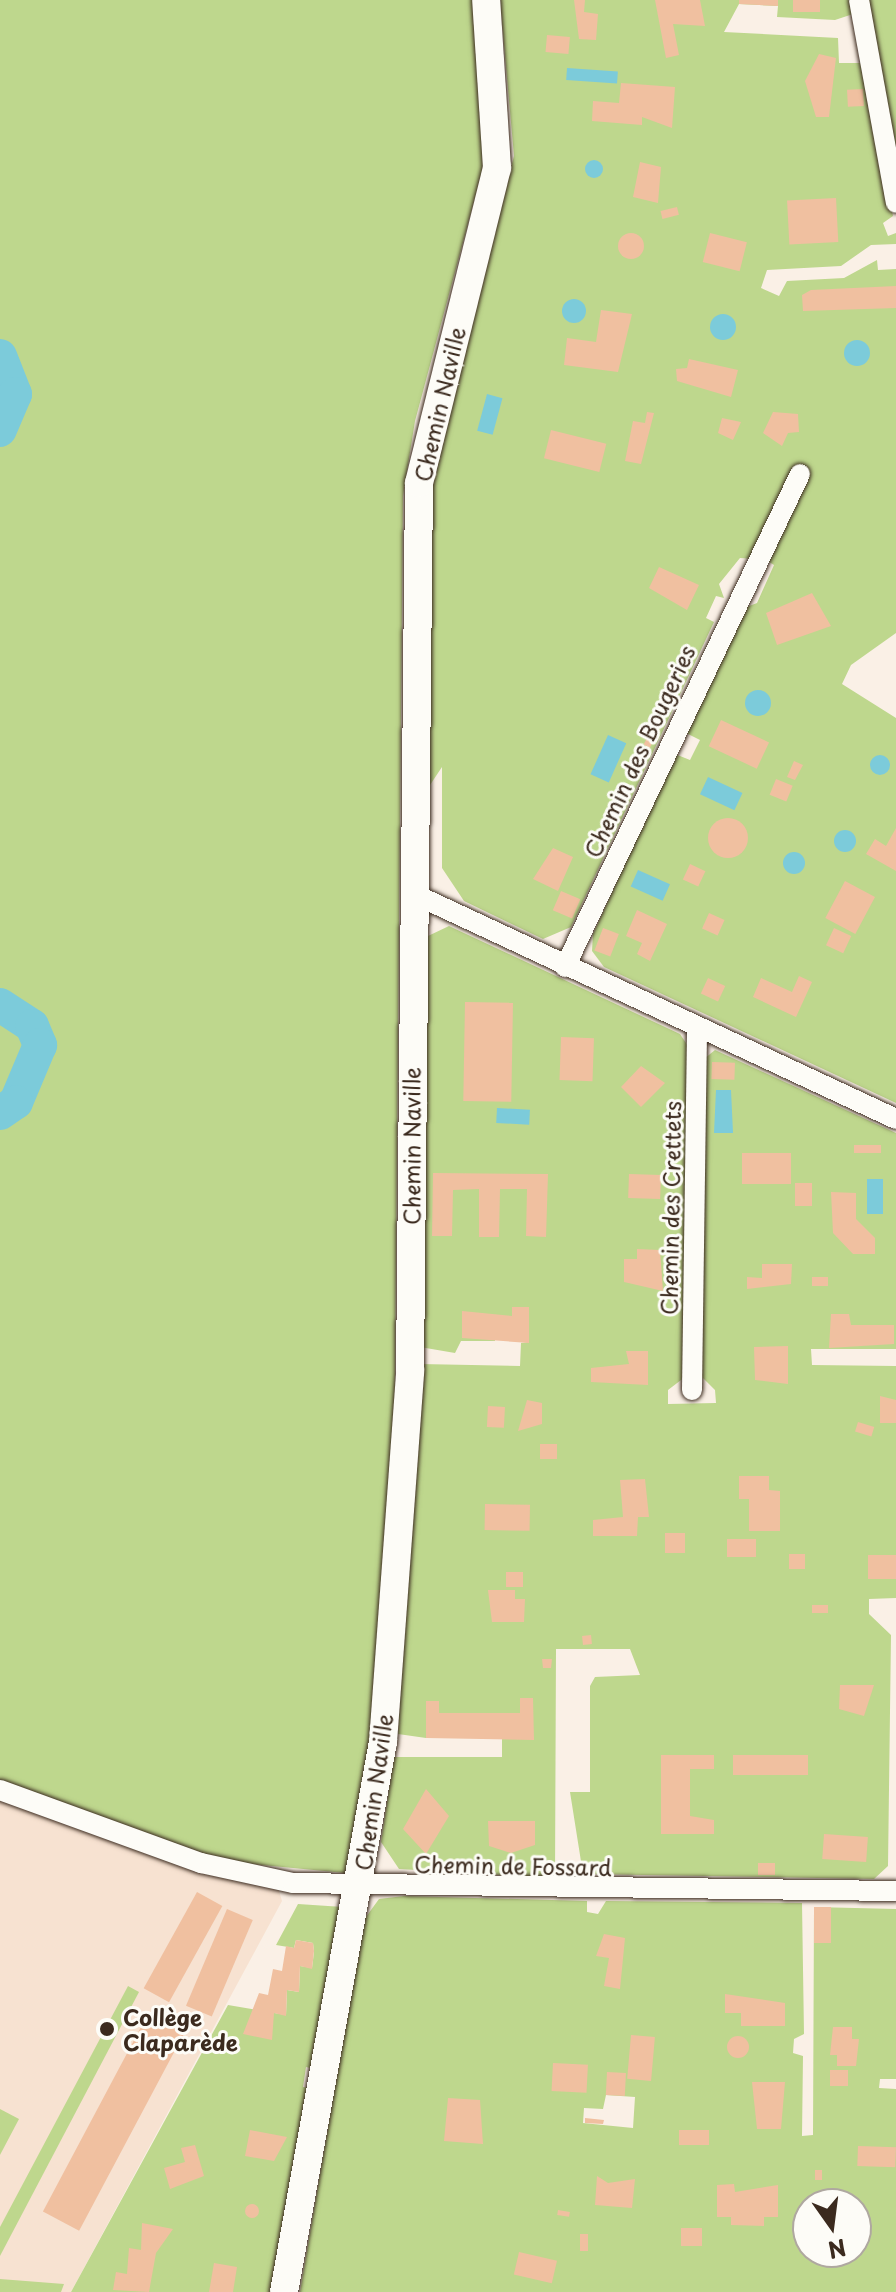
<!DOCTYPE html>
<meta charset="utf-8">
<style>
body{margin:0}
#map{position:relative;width:896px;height:2292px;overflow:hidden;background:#faf0e6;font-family:"Playpen Sans",sans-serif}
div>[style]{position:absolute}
.built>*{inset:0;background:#f7e2d1}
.green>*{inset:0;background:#bed78d}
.water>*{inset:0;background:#7ccbda;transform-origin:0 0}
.round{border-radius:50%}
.river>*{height:34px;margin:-17px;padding:0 17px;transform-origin:17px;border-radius:17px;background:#7ccbda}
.building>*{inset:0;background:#f0c0a0;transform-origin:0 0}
.roads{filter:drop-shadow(0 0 2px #3b2a1e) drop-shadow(0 0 2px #3b2a1e)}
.street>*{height:20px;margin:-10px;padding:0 10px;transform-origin:10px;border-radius:10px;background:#fdfcf7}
.secondary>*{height:28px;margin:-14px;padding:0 14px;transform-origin:14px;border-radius:14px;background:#fdfcf7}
.dots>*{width:22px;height:22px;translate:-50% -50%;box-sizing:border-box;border:4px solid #fdfcf7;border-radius:50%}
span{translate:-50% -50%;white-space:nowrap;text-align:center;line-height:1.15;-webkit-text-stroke:6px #fdfcf7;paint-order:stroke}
.street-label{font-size:22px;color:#3b2a1e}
.poi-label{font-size:22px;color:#3b2a1e;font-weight:700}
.left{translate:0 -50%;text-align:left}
.north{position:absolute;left:792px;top:2188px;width:80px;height:80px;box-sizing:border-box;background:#fdfcf7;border:2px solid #afa8a0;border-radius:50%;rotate:166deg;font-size:22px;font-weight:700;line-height:32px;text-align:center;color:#3b2a1e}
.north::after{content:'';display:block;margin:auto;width:28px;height:36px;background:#3b2a1e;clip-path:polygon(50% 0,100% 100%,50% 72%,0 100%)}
</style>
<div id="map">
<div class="built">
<div style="clip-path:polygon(0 1797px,238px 1882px,278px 1888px,282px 1901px,71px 2292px,0 2292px)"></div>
</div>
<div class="green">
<div style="clip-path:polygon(0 0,474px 0,484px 164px,415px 421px,403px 496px,394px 1478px,372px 1731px,345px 1873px,229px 1862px,0 1784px)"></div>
<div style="clip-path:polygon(500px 0,852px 0,853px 14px,835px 20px,777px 17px,778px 6px,739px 4px,724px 32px,838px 38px,839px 63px,862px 63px,893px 216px,883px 223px,888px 236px,896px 233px,896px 244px,871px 245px,841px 266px,767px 270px,761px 288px,779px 296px,787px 281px,844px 278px,877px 260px,878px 270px,896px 269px,896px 633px,851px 665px,842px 684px,896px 718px,896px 1103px,604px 967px,592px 951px,593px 934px,675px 754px,690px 760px,700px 740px,686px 733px,744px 608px,757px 603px,774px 565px,766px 560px,740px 558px,719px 584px,724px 598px,716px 596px,706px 618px,714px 622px,571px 927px,543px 939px,464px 901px,442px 868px,442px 767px,426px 791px,430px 477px,514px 156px)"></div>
<div style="clip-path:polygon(869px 0,896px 0,896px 175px,870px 29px)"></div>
<div style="clip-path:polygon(449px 926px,680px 1034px,688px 1046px,685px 1377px,668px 1390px,668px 1404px,716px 1403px,715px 1390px,701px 1376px,704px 1059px,715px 1050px,896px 1133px,896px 1349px,811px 1349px,812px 1365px,896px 1366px,896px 1598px,869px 1599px,869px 1614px,891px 1635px,888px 1866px,874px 1879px,583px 1874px,570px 1792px,590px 1792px,590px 1686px,595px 1677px,640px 1675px,630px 1649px,556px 1649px,555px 1878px,399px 1869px,381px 1842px,394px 1757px,502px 1757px,502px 1736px,479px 1736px,479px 1713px,439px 1713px,438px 1701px,426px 1701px,426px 1738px,398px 1734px,420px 1364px,520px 1366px,521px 1343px,529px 1342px,529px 1308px,513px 1307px,512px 1316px,496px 1316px,495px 1341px,461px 1341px,455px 1353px,420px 1347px,428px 936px)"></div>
<div style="clip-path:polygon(evenodd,404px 1896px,587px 1901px,587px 1912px,598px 1914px,606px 1901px,802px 1903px,804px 2034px,794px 2039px,793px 2053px,803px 2056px,802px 2136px,813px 2135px,814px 1907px,896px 1909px,896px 2079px,880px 2079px,879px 2088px,896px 2089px,896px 2292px,300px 2292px,363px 1921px,379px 1899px,404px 1896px,606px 2095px,635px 2097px,633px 2128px,583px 2123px,584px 2108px,603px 2109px,606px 2095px,404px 1896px,808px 2204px,856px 2204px,856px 2252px,808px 2252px,808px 2204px)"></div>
<div style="clip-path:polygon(298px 1904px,343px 1907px,314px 2069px,306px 2067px,303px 2087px,311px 2088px,272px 2292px,71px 2292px,228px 2005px,286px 2015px,287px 1990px,299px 1992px,300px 1966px,312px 1968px,314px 1952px,313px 1943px,296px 1940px,294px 1948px,276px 1945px)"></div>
<div style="clip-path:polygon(128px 1986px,139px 1992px,0 2256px,0 2227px)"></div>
<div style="clip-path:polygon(0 2109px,19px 2119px,0 2155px)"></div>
<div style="clip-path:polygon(0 2279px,64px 2284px,61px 2292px,0 2292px)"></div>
</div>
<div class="water">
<div style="left:567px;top:68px;width:51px;height:12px;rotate:4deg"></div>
<div class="round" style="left:585px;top:160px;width:18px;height:18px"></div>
<div class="round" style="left:562px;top:299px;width:24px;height:24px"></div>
<div class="round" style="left:710px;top:314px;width:26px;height:26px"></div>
<div class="round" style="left:844px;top:340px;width:26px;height:26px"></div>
<div style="left:487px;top:394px;width:16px;height:38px;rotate:15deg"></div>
<div class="round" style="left:745px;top:690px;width:26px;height:26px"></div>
<div style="left:608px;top:735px;width:20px;height:43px;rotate:24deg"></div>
<div class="round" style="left:870px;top:755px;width:20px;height:20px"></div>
<div style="left:708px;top:777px;width:38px;height:19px;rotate:25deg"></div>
<div class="round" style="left:834px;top:830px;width:22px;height:22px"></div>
<div class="round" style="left:783px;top:852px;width:22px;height:22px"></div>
<div style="left:638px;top:870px;width:35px;height:18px;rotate:24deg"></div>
<div style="clip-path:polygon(716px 1090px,731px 1090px,733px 1133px,714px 1133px)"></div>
<div style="left:497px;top:1108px;width:33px;height:15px;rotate:3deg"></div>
<div style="left:867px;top:1179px;width:16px;height:35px"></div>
</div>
<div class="river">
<div style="left:0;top:356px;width:41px;rotate:68.5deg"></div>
<div style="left:15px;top:394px;width:39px;rotate:113deg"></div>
<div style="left:0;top:1005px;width:38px;rotate:33deg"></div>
<div style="left:32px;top:1026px;width:21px;rotate:67deg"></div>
<div style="left:40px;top:1045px;width:62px;rotate:112.8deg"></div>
<div style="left:16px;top:1102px;width:19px;rotate:145deg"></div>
</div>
<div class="building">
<div style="clip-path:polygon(574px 0,585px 0,584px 12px,598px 14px,596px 40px,579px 39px)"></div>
<div style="clip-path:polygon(655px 0,700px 0,705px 26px,673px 24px,679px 55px,666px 58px)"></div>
<div style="clip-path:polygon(739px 0,778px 0,778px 6px,739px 4px)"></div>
<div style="left:793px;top:0;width:27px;height:12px"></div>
<div style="left:547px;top:35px;width:23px;height:17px;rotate:5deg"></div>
<div style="clip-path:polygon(819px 54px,836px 58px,829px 117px,816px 117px,805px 81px)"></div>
<div style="clip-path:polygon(621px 83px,675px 87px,672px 128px,642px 117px,642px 125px,592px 121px,593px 101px,619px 103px)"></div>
<div style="left:863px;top:89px;width:17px;height:16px;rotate:87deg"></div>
<div style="clip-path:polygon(640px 162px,661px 167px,658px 203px,633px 197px)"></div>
<div style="left:836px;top:198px;width:44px;height:49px;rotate:87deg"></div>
<div style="left:677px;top:207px;width:8px;height:17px;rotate:76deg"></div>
<div class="round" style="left:618px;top:233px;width:26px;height:26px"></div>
<div style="left:710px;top:233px;width:38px;height:30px;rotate:14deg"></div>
<div style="clip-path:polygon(896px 286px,896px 308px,803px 311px,802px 295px,811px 290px)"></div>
<div style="clip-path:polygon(601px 310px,632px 314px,618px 372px,564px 365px,567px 338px,596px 342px)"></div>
<div style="clip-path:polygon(689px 359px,738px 370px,731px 397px,677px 381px,676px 369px,687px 368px)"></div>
<div style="clip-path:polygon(647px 412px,654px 413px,641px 464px,625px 461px,633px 421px,645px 423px)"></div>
<div style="clip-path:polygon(773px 412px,798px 414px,799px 432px,788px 433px,782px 446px,763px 433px)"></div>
<div style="clip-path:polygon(722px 418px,741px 422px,733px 440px,718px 433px)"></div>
<div style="left:551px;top:430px;width:57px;height:29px;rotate:14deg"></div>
<div style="clip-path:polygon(659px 567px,699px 585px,687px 610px,649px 588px)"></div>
<div style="clip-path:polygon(812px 593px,831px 626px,777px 645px,766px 613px)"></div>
<div style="left:721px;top:720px;width:53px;height:29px;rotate:25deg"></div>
<div style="left:650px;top:732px;width:7px;height:14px;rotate:27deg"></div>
<div style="clip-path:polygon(794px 761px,803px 765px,795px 780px,787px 777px)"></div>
<div style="left:776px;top:779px;width:18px;height:17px;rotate:22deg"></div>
<div class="round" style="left:708px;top:818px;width:40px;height:40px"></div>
<div style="clip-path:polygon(896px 828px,896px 871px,866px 854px,875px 839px,886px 846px)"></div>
<div style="clip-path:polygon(553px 848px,573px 857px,558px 891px,533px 879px)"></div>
<div style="left:690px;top:864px;width:17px;height:17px;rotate:25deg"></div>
<div style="left:845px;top:881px;width:34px;height:42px;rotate:28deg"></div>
<div style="left:561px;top:891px;width:21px;height:21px;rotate:23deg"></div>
<div style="clip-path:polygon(637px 910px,667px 924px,650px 961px,637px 954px,642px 943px,626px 936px)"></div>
<div style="left:709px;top:913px;width:17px;height:17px;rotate:24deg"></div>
<div style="left:603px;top:928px;width:17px;height:24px;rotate:21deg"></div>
<div style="left:834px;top:928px;width:19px;height:19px;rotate:25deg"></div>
<div style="clip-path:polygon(799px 976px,812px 982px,796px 1017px,753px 997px,761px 978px,792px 992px)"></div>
<div style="left:708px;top:978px;width:19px;height:17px;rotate:25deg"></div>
<div style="left:465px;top:1002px;width:48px;height:99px;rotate:1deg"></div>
<div style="left:561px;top:1037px;width:33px;height:43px;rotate:2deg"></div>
<div style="left:712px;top:1062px;width:23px;height:17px;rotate:2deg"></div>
<div style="clip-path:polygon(641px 1066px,665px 1083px,641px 1107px,621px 1087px)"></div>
<div style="left:854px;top:1145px;width:27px;height:8px"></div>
<div style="left:742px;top:1153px;width:49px;height:31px"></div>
<div style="clip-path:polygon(433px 1173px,548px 1174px,546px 1237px,526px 1236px,527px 1189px,500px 1189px,499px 1237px,479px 1237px,479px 1189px,453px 1190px,452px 1236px,432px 1236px)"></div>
<div style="left:629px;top:1174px;width:32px;height:24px;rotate:2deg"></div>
<div style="left:795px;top:1183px;width:17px;height:23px"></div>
<div style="clip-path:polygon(831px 1192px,856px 1193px,856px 1219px,875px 1238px,875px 1254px,853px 1254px,833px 1233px)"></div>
<div style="clip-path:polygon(637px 1249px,660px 1250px,663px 1291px,624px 1282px,624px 1259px,637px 1259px)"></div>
<div style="clip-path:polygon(762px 1264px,792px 1264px,791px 1284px,747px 1289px,747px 1277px,762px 1278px)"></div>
<div style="left:812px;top:1277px;width:16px;height:9px"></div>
<div style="clip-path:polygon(512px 1307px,529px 1307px,529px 1343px,462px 1338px,462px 1311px,512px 1316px)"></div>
<div style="clip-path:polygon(831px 1314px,849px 1314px,851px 1325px,894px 1325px,894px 1344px,829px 1348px)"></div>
<div style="clip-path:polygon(788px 1346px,788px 1384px,755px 1380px,754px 1347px)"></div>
<div style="clip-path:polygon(626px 1351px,648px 1351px,648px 1385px,591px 1382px,591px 1368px,629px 1364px)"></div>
<div style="clip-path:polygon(880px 1396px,896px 1400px,896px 1423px,880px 1423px)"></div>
<div style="clip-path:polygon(527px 1400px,542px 1403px,542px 1424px,518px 1431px)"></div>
<div style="left:488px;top:1406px;width:17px;height:21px;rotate:3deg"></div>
<div style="left:858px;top:1422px;width:17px;height:10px;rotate:17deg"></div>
<div style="left:540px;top:1444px;width:17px;height:15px"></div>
<div style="clip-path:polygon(739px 1476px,769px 1476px,769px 1490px,780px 1491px,780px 1531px,749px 1531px,749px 1499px,739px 1499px)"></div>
<div style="clip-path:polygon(645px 1479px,649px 1517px,638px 1517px,637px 1536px,593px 1536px,593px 1520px,623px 1517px,620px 1480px)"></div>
<div style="left:485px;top:1504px;width:45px;height:26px;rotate:1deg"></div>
<div style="left:665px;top:1533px;width:20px;height:20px"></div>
<div style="left:727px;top:1539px;width:29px;height:18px"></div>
<div style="left:789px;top:1554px;width:16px;height:15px"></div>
<div style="left:868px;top:1555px;width:28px;height:24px"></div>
<div style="left:506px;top:1572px;width:17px;height:15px"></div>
<div style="clip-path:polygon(488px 1590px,515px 1590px,515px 1599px,525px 1599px,524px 1622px,492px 1622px)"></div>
<div style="left:812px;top:1605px;width:16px;height:8px"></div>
<div style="left:591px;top:1635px;width:9px;height:9px;rotate:84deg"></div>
<div style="clip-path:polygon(542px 1659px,552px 1659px,551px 1668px,543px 1668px)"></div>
<div style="clip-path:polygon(840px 1685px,874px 1685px,864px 1716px,839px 1709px)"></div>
<div style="clip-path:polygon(520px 1698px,533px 1698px,534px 1740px,426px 1738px,426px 1701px,439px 1701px,439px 1713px,520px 1713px)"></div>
<div style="clip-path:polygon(661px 1755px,714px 1755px,714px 1769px,690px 1769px,690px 1816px,714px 1820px,714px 1834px,661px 1834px)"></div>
<div style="left:733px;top:1755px;width:75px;height:20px"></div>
<div style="clip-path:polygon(426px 1789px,449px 1816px,426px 1854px,403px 1829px)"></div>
<div style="clip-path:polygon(488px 1821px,535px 1821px,535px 1845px,511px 1853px,489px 1846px)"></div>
<div style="left:824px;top:1834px;width:44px;height:25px;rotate:4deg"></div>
<div style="left:775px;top:1863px;width:12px;height:17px;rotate:90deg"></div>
<div style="left:197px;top:1892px;width:29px;height:110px;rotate:29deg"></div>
<div style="left:814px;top:1907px;width:17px;height:36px"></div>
<div style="left:227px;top:1909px;width:28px;height:105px;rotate:23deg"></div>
<div style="clip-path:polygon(604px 1934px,625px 1938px,620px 1989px,604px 1986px,609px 1958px,596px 1956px)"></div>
<div style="clip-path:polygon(296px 1940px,313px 1943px,314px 1951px,312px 1969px,300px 1966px,299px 1992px,287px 1990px,286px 2016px,274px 2013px,272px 2040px,243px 2034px,259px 1993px,268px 1995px,273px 1969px,282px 1971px,286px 1946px,294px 1948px)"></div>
<div style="clip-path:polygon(725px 1994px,785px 2003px,785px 2026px,741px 2026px,741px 2013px,725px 2013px)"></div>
<div style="left:149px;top:2012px;width:41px;height:226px;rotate:28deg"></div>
<div style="clip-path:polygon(833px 2027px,852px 2027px,852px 2039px,859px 2039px,856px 2066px,837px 2066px,837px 2055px,830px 2055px)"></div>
<div style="left:631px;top:2035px;width:24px;height:44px;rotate:5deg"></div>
<div class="round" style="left:727px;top:2036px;width:22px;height:22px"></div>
<div style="left:553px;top:2063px;width:35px;height:28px;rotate:3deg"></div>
<div style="left:830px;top:2070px;width:18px;height:16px"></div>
<div style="left:607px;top:2072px;width:19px;height:23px;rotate:3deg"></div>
<div style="clip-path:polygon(752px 2082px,785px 2082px,781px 2129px,757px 2129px)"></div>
<div style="clip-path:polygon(448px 2098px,480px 2100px,483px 2144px,444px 2141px)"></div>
<div style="clip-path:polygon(585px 2118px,604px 2120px,603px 2124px,585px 2123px)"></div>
<div style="clip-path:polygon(250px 2130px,287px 2137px,274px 2161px,245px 2156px)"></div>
<div style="left:679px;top:2130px;width:30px;height:15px"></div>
<div style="clip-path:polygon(195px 2145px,204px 2176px,170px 2189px,164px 2168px,185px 2162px,181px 2148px)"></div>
<div style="left:858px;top:2146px;width:38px;height:20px;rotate:2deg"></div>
<div style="left:815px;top:2170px;width:7px;height:10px"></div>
<div style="clip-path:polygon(597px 2176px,608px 2183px,635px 2179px,632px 2208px,595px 2205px)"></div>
<div style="clip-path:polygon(734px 2184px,735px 2192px,778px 2185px,778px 2217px,764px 2217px,764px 2226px,731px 2225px,731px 2217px,717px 2217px,717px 2185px)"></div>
<div class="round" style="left:245px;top:2204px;width:14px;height:14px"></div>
<div style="left:558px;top:2210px;width:12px;height:5px;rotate:9deg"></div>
<div style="clip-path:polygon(142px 2223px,173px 2229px,156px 2253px,149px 2292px,113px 2290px,116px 2272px,127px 2274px,129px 2248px,141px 2250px)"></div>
<div style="left:681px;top:2228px;width:21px;height:18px"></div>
<div style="left:580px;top:2234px;width:8px;height:17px"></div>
<div style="left:519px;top:2252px;width:39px;height:23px;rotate:13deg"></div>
<div style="clip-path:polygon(214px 2263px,237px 2267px,233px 2292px,209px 2292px)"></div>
</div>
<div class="roads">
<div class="street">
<div style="left:859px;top:0;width:206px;rotate:79.7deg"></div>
<div style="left:412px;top:893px;width:534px;rotate:25.03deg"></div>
<div style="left:565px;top:967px;width:546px;rotate:-64.51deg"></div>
<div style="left:692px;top:1390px;width:363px;rotate:-89.2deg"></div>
<div style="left:0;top:1790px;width:214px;rotate:20deg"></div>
<div style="left:201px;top:1863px;width:94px;rotate:12.3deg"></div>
<div style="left:293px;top:1883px;width:603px;rotate:0.76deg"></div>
</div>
<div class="secondary">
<div style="left:284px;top:2292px;width:559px;rotate:-79.8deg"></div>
<div style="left:383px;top:1742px;width:372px;rotate:-85.8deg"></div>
<div style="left:410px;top:1371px;width:888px;rotate:-89.42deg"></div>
<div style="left:419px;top:483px;width:325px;rotate:-76.1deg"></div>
<div style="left:497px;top:168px;width:168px;rotate:-93.7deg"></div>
</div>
</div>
<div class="dots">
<div style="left:107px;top:2029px;background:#3b2a1e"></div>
</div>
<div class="street-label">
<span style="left:439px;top:404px;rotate:-77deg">Chemin Naville</span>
<span style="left:639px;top:751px;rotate:-65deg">Chemin des Bougeries</span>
<span style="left:411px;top:1146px;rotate:-90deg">Chemin Naville</span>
<span style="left:670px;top:1208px;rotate:-89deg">Chemin des Crettets</span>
<span style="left:373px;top:1792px;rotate:-82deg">Chemin Naville</span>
<span style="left:513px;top:1865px;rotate:1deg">Chemin de Fossard</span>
</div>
<div class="poi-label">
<span class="left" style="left:123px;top:2029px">Collège<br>Claparède</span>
</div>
<div class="north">N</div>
</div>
